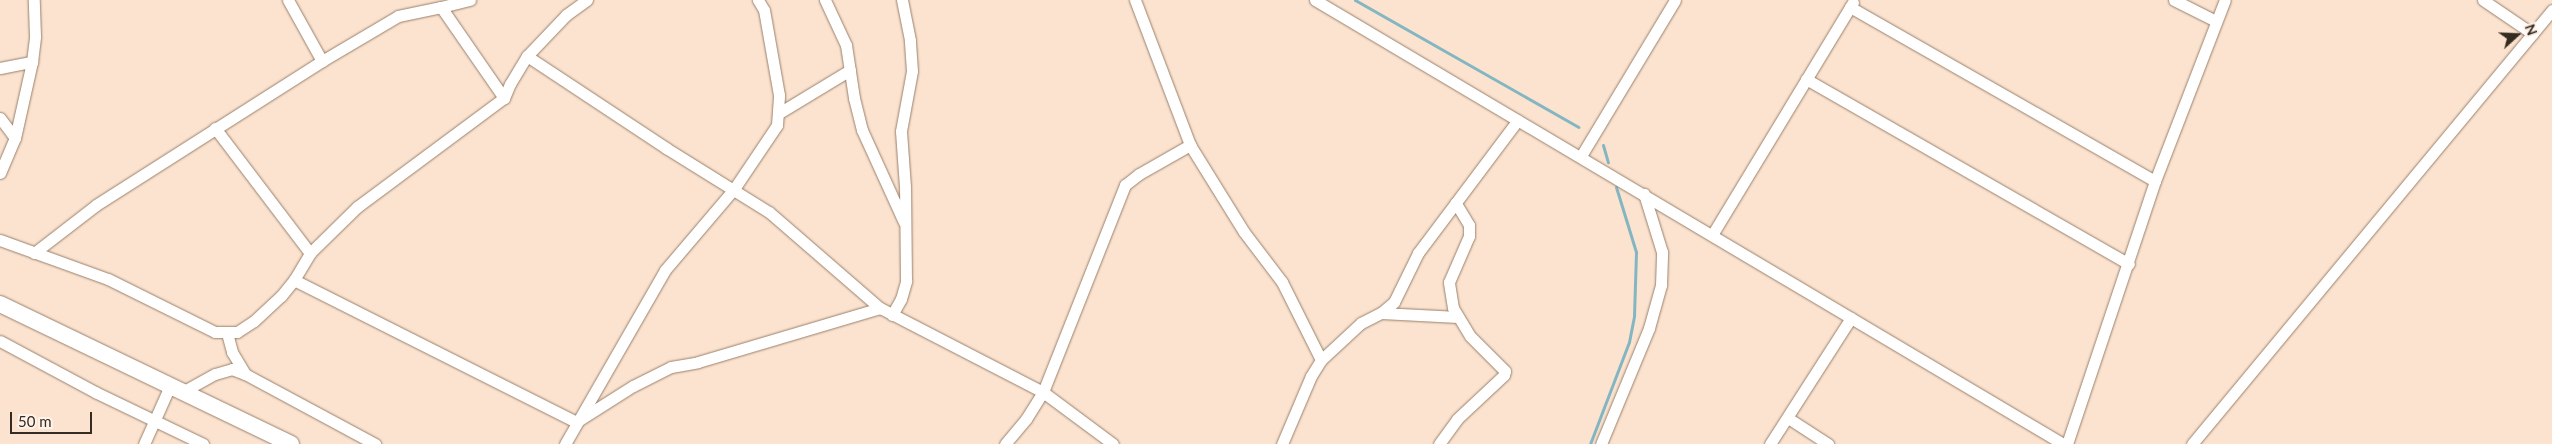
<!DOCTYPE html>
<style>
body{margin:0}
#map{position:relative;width:2552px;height:444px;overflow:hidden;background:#fbe3d0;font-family:Lato,sans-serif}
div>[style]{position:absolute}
.stream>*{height:3px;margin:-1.5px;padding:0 1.5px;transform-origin:1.5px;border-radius:1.5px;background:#84b6c2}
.roads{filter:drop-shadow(0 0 1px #9a806a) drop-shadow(0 0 1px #9a806a)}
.minor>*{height:11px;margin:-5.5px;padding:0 5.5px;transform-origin:5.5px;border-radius:5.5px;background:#fff}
.secondary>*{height:16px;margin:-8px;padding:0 8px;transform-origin:8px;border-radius:8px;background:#fff}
span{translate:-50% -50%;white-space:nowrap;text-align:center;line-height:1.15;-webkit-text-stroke:4px #fff3e9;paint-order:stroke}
.north{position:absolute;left:2492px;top:10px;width:50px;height:50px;-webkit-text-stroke:4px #fff3e9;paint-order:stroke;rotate:70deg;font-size:14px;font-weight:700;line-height:20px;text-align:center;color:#362b21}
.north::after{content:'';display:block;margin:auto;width:18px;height:22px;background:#362b21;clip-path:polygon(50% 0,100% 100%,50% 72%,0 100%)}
.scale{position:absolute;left:10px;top:412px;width:82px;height:22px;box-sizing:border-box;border:2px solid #362b21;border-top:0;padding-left:6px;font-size:15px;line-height:18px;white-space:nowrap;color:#362b21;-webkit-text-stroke:4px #fff3e9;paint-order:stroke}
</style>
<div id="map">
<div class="stream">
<div style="left:1355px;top:0;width:257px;rotate:29.6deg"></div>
<div style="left:1603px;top:145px;width:18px;rotate:74deg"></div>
<div style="left:1590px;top:444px;width:109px;rotate:-69.1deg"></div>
<div style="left:1629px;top:342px;width:26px;rotate:-79deg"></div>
<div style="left:1634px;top:316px;width:64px;rotate:-88.2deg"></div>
<div style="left:1636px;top:252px;width:68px;rotate:-107.1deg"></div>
</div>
<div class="roads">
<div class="minor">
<div style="left:288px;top:0;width:70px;rotate:60.9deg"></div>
<div style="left:825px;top:0;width:50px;rotate:65deg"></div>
<div style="left:846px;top:45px;width:54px;rotate:81.4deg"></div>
<div style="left:854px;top:98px;width:33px;rotate:76deg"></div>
<div style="left:862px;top:130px;width:101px;rotate:65.5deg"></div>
<div style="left:1135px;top:0;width:155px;rotate:69.2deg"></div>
<div style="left:1190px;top:145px;width:102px;rotate:58.2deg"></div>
<div style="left:1244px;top:232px;width:63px;rotate:52.8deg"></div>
<div style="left:1282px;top:282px;width:87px;rotate:63.4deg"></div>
<div style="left:1321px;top:360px;width:19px;rotate:122deg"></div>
<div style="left:1311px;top:376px;width:74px;rotate:113.1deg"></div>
<div style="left:1315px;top:0;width:870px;rotate:30.69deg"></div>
<div style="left:2174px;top:0;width:47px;rotate:26.6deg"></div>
<div style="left:2483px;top:0;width:60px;rotate:34.2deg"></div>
<div style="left:441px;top:7px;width:30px;rotate:-14deg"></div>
<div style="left:1850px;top:7px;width:351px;rotate:29.7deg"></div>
<div style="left:527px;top:56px;width:167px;rotate:33.5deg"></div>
<div style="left:666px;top:148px;width:121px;rotate:31.9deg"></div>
<div style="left:769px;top:212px;width:147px;rotate:40.9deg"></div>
<div style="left:880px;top:308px;width:183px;rotate:27.3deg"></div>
<div style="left:1043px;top:392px;width:87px;rotate:36.6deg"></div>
<div style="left:0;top:68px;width:33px;rotate:-11deg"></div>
<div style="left:1806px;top:79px;width:372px;rotate:29.8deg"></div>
<div style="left:779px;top:113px;width:83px;rotate:-31.2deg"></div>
<div style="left:0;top:118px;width:25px;rotate:53deg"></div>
<div style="left:215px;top:128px;width:157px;rotate:52.8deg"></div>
<div style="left:1581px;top:156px;width:182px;rotate:-58.9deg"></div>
<div style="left:0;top:173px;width:38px;rotate:-67deg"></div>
<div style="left:15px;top:138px;width:78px;rotate:-77.4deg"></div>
<div style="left:32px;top:62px;width:26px;rotate:-83deg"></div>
<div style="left:35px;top:36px;width:36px;rotate:-92deg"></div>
<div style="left:1712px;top:235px;width:272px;rotate:-58.8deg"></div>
<div style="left:0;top:240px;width:115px;rotate:19.9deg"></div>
<div style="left:108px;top:279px;width:119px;rotate:26.4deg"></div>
<div style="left:215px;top:332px;width:22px"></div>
<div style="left:237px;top:332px;width:20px;rotate:-33deg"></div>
<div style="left:254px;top:321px;width:37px;rotate:-43deg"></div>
<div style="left:281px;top:296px;width:21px;rotate:-51deg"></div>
<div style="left:294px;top:280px;width:31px;rotate:-59deg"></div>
<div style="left:310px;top:253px;width:66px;rotate:-44.4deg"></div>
<div style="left:357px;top:207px;width:183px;rotate:-36.6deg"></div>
<div style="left:504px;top:98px;width:15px;rotate:-67deg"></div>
<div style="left:510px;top:84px;width:33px;rotate:-59deg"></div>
<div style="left:527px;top:56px;width:57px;rotate:-46.4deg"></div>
<div style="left:566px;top:15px;width:26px;rotate:-36deg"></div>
<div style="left:34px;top:253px;width:78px;rotate:-37.7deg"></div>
<div style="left:96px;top:205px;width:268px;rotate:-32.5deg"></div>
<div style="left:322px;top:61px;width:88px;rotate:-30.6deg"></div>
<div style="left:398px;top:16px;width:44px;rotate:-11.8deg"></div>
<div style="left:441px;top:7px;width:111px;rotate:55.3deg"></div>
<div style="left:294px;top:280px;width:316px;rotate:26.7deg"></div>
<div style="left:576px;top:422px;width:67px;rotate:-32.3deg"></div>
<div style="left:633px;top:386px;width:42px;rotate:-26.6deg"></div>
<div style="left:671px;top:367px;width:27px;rotate:-10deg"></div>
<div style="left:698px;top:362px;width:190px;rotate:-16.5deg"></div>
<div style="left:1381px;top:313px;width:77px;rotate:3deg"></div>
<div style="left:892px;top:315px;width:18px;rotate:-61deg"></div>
<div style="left:901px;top:299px;width:19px;rotate:-74deg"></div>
<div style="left:906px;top:281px;width:94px;rotate:-90.6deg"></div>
<div style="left:905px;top:187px;width:56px;rotate:-94.1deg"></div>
<div style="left:901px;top:131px;width:61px;rotate:-79.6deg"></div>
<div style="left:912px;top:71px;width:31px;rotate:-94deg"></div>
<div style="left:910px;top:40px;width:41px;rotate:-101.3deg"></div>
<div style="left:227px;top:333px;width:20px;rotate:75deg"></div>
<div style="left:232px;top:352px;width:26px;rotate:59deg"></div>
<div style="left:0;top:341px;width:108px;rotate:28.2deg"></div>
<div style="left:95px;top:392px;width:120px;rotate:25.7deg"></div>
<div style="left:1321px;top:360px;width:54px;rotate:-42.8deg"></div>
<div style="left:1361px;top:323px;width:22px;rotate:-27deg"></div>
<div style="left:1381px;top:313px;width:17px;rotate:-40deg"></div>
<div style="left:1394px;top:302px;width:55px;rotate:-63.9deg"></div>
<div style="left:1418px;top:253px;width:166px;rotate:-53.1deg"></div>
<div style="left:184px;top:391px;width:35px;rotate:-29deg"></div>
<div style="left:215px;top:374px;width:18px;rotate:-16deg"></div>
<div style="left:232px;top:369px;width:14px;rotate:21deg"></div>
<div style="left:245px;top:374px;width:148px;rotate:28.3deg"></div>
<div style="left:1788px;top:418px;width:48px;rotate:33deg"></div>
<div style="left:144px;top:444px;width:64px;rotate:-65.9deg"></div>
<div style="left:565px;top:444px;width:201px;rotate:-60.1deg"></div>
<div style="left:665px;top:270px;width:106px;rotate:-49.6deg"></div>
<div style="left:734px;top:189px;width:77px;rotate:-56.1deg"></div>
<div style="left:777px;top:125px;width:30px;rotate:-86deg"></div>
<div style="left:779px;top:95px;width:86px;rotate:-100deg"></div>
<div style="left:764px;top:10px;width:12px;rotate:-121deg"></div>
<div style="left:1005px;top:444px;width:33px;rotate:-50deg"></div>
<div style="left:1026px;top:419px;width:32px;rotate:-58deg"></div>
<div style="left:1043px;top:392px;width:223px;rotate:-68.4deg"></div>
<div style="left:1125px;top:185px;width:18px;rotate:-38deg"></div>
<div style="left:1139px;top:174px;width:59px;rotate:-29.6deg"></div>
<div style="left:1439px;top:444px;width:31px;rotate:-54deg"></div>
<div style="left:1457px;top:419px;width:64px;rotate:-43.1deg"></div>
<div style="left:1504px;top:375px;width:4px;rotate:-76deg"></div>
<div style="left:1505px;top:371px;width:49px;rotate:-135deg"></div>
<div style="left:1470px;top:336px;width:33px;rotate:-121deg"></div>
<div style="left:1453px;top:308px;width:26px;rotate:-99deg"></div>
<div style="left:1449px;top:282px;width:50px;rotate:-66.5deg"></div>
<div style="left:1469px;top:236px;width:11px;rotate:-90deg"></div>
<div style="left:1469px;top:225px;width:26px;rotate:-121deg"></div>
<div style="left:1601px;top:444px;width:126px;rotate:-67.5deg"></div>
<div style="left:1649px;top:328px;width:45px;rotate:-74.4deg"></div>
<div style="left:1661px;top:285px;width:33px;rotate:-88deg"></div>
<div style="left:1662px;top:252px;width:61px;rotate:-107.2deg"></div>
<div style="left:1770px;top:444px;width:150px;rotate:-57.3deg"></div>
<div style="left:2067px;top:444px;width:277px;rotate:-71.5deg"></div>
<div style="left:2155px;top:181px;width:194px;rotate:-68.9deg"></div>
<div style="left:2192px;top:444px;width:564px;rotate:-50.32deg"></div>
</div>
<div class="secondary">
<div style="left:0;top:304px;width:323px;rotate:25.7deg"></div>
</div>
</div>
<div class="north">N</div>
<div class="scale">50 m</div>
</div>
